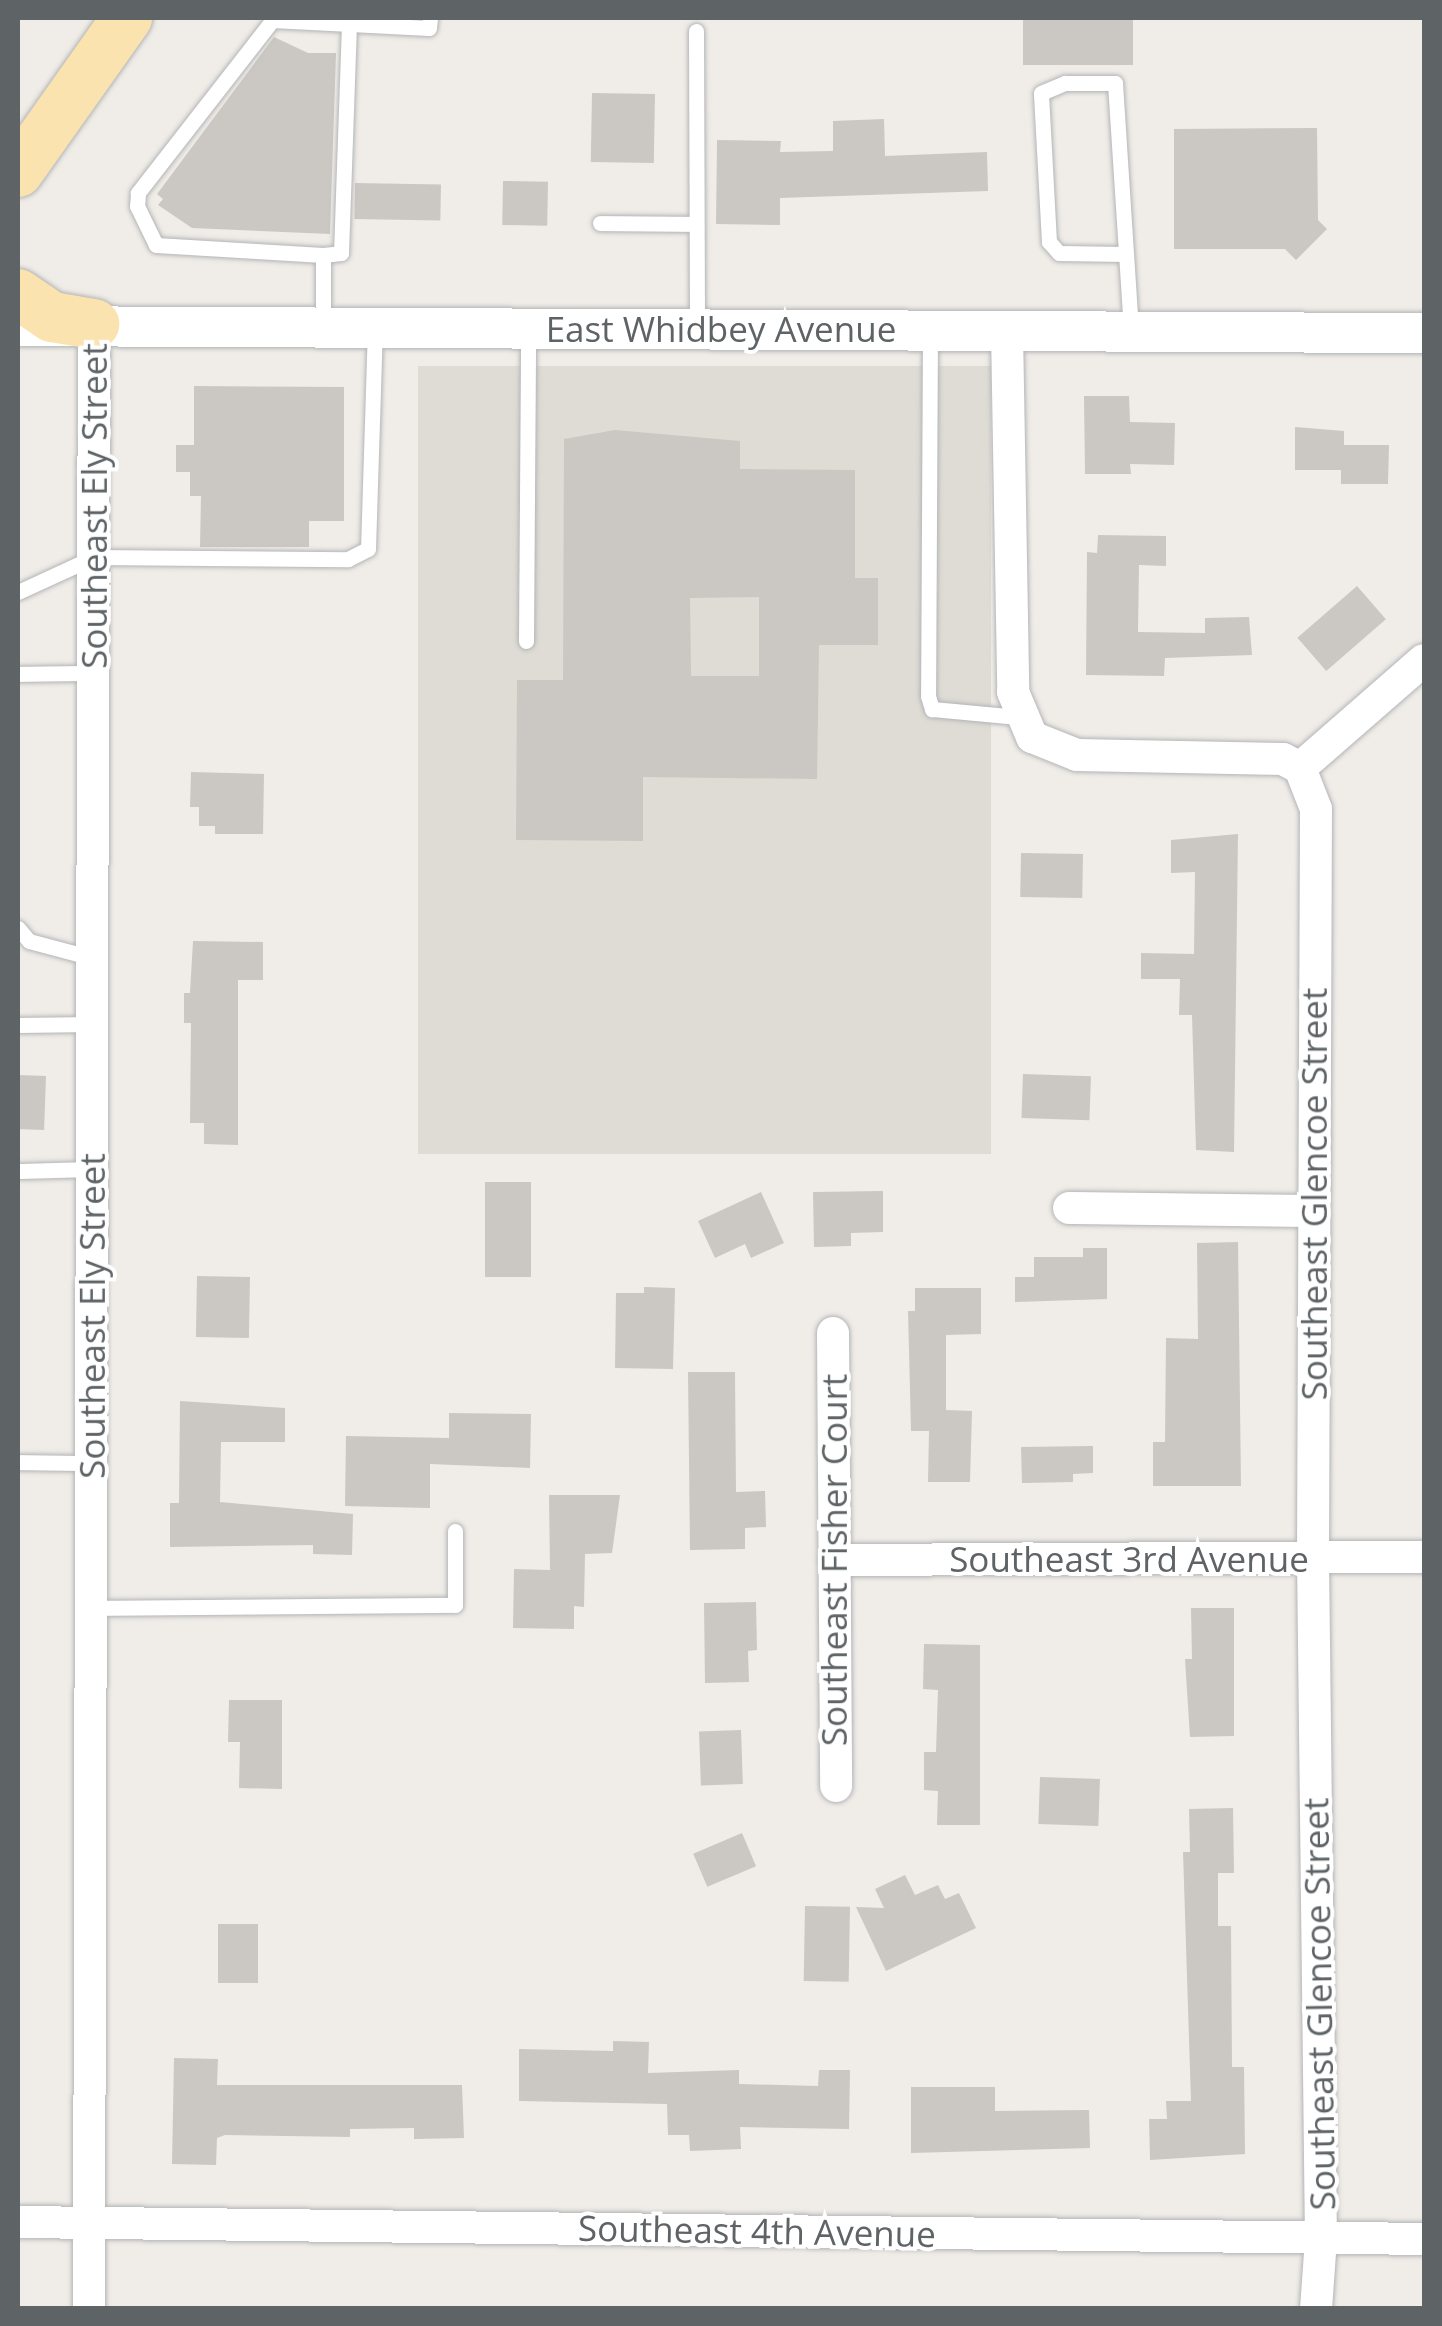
<!DOCTYPE html>
<style>
body{margin:0}
#map{position:relative;width:1442px;height:2326px;overflow:hidden;background:#f0ece7;font-family:"Open Sans",sans-serif}
div>[style]{position:absolute}
.education>*{inset:0;background:#dfdcd5;transform-origin:0 0}
.building>*{inset:0;background:#cbc7c3;transform-origin:0 0}
.roads{filter:drop-shadow(0 0 2px #b2b5b8) drop-shadow(0 0 2px #b2b5b8)}
.service>*{height:15px;margin:-7.5px;padding:0 7.5px;transform-origin:7.5px;border-radius:7.5px;background:#fff}
.minor>*{height:32px;margin:-16px;padding:0 16px;transform-origin:16px;border-radius:16px;background:#fff}
.tertiary>*{height:40px;margin:-20px;padding:0 20px;transform-origin:20px;border-radius:20px;background:#fff}
.primary>*{height:50px;margin:-25px;padding:0 25px;transform-origin:25px;border-radius:25px;background:#fbe3b0}
span{translate:-50% -50%;white-space:nowrap;text-align:center;line-height:1.15;-webkit-text-stroke:8px #fff;paint-order:stroke}
.street-label{font-size:35px;color:#5e6366}
.frame{position:absolute;inset:0;border:20px solid #5e6366;pointer-events:none}
</style>
<div id="map">
<div class="education">
<div style="left:418px;top:366px;width:573px;height:788px"></div>
</div>
<div class="building">
<div style="left:1023px;top:18px;width:110px;height:47px"></div>
<div style="clip-path:polygon(274px 37px,308px 53px,336px 53px,330px 234px,192px 228px,158px 205px,163px 199px,157px 194px)"></div>
<div style="left:592px;top:93px;width:63px;height:69px;rotate:1deg"></div>
<div style="clip-path:polygon(884px 119px,885px 156px,987px 152px,988px 191px,780px 198px,780px 225px,716px 224px,717px 140px,781px 141px,780px 152px,833px 151px,833px 121px)"></div>
<div style="clip-path:polygon(1317px 128px,1318px 220px,1327px 229px,1296px 260px,1285px 249px,1174px 249px,1174px 129px)"></div>
<div style="left:503px;top:181px;width:45px;height:44px;rotate:1deg"></div>
<div style="left:355px;top:183px;width:86px;height:36px;rotate:1deg"></div>
<div style="clip-path:polygon(194px 386px,344px 387px,344px 521px,309px 521px,309px 547px,200px 547px,201px 496px,190px 496px,190px 472px,176px 472px,176px 445px,194px 445px)"></div>
<div style="clip-path:polygon(1084px 396px,1129px 396px,1130px 422px,1175px 423px,1174px 465px,1130px 464px,1131px 474px,1085px 474px)"></div>
<div style="clip-path:polygon(1295px 427px,1344px 431px,1344px 445px,1389px 445px,1388px 484px,1341px 484px,1341px 470px,1295px 470px)"></div>
<div style="clip-path:polygon(evenodd,615px 430px,740px 441px,740px 469px,855px 470px,855px 578px,878px 578px,878px 645px,819px 645px,817px 779px,643px 777px,643px 841px,516px 840px,517px 680px,563px 680px,564px 439px,615px 430px,759px 597px,759px 676px,691px 676px,690px 598px,759px 597px)"></div>
<div style="clip-path:polygon(1098px 535px,1166px 536px,1166px 566px,1139px 565px,1138px 632px,1205px 633px,1205px 618px,1249px 617px,1252px 655px,1165px 658px,1164px 676px,1086px 675px,1087px 552px,1097px 553px)"></div>
<div style="left:1357px;top:586px;width:44px;height:79px;rotate:49deg"></div>
<div style="clip-path:polygon(191px 772px,264px 774px,263px 834px,215px 834px,215px 826px,199px 826px,199px 807px,190px 807px)"></div>
<div style="clip-path:polygon(1238px 834px,1234px 1152px,1196px 1150px,1192px 1015px,1179px 1015px,1180px 979px,1141px 979px,1141px 953px,1194px 954px,1195px 872px,1171px 873px,1171px 840px)"></div>
<div style="left:1083px;top:854px;width:44px;height:62px;rotate:91deg"></div>
<div style="clip-path:polygon(193px 941px,263px 942px,263px 980px,238px 980px,238px 1145px,204px 1144px,204px 1123px,190px 1123px,191px 1023px,184px 1023px,184px 993px,190px 993px)"></div>
<div style="left:1023px;top:1074px;width:68px;height:44px;rotate:2deg"></div>
<div style="left:18px;top:1075px;width:28px;height:54px;rotate:2deg"></div>
<div style="left:485px;top:1182px;width:46px;height:95px"></div>
<div style="clip-path:polygon(883px 1191px,883px 1232px,851px 1233px,851px 1246px,814px 1247px,813px 1192px)"></div>
<div style="clip-path:polygon(761px 1192px,784px 1243px,751px 1258px,745px 1244px,715px 1258px,698px 1221px)"></div>
<div style="clip-path:polygon(1238px 1242px,1241px 1486px,1153px 1486px,1153px 1442px,1165px 1442px,1166px 1338px,1198px 1339px,1197px 1243px)"></div>
<div style="clip-path:polygon(1083px 1248px,1107px 1248px,1107px 1299px,1015px 1302px,1015px 1277px,1034px 1277px,1034px 1257px,1083px 1257px)"></div>
<div style="left:197px;top:1276px;width:53px;height:61px;rotate:1deg"></div>
<div style="clip-path:polygon(644px 1287px,675px 1288px,673px 1369px,615px 1368px,616px 1293px,644px 1293px)"></div>
<div style="clip-path:polygon(915px 1288px,981px 1288px,981px 1334px,946px 1335px,946px 1410px,972px 1411px,970px 1482px,928px 1482px,929px 1431px,911px 1431px,908px 1311px,915px 1311px)"></div>
<div style="clip-path:polygon(688px 1372px,735px 1372px,736px 1492px,765px 1491px,766px 1527px,745px 1528px,745px 1549px,690px 1550px)"></div>
<div style="clip-path:polygon(180px 1401px,285px 1408px,285px 1442px,221px 1442px,220px 1502px,353px 1514px,352px 1555px,313px 1554px,313px 1545px,170px 1547px,170px 1503px,179px 1503px)"></div>
<div style="clip-path:polygon(449px 1413px,531px 1414px,530px 1468px,430px 1464px,430px 1508px,345px 1506px,346px 1436px,449px 1438px)"></div>
<div style="clip-path:polygon(1093px 1446px,1093px 1473px,1073px 1474px,1073px 1482px,1022px 1483px,1021px 1447px)"></div>
<div style="clip-path:polygon(549px 1495px,620px 1495px,612px 1553px,585px 1554px,584px 1607px,574px 1606px,574px 1629px,513px 1628px,514px 1569px,550px 1570px)"></div>
<div style="clip-path:polygon(756px 1602px,757px 1650px,748px 1651px,749px 1682px,705px 1683px,704px 1603px)"></div>
<div style="clip-path:polygon(1191px 1608px,1234px 1608px,1234px 1736px,1190px 1737px,1185px 1659px,1192px 1659px)"></div>
<div style="clip-path:polygon(924px 1644px,980px 1645px,980px 1825px,937px 1825px,938px 1791px,924px 1790px,924px 1752px,936px 1752px,938px 1690px,923px 1689px)"></div>
<div style="clip-path:polygon(229px 1700px,282px 1700px,282px 1789px,239px 1788px,240px 1742px,228px 1742px)"></div>
<div style="left:741px;top:1730px;width:54px;height:42px;rotate:88deg"></div>
<div style="left:1040px;top:1777px;width:60px;height:47px;rotate:2deg"></div>
<div style="clip-path:polygon(1233px 1808px,1234px 1873px,1218px 1873px,1218px 1926px,1231px 1926px,1232px 2067px,1244px 2067px,1245px 2154px,1150px 2160px,1149px 2119px,1167px 2119px,1166px 2101px,1191px 2101px,1183px 1852px,1190px 1852px,1189px 1809px)"></div>
<div style="left:742px;top:1833px;width:36px;height:53px;rotate:67deg"></div>
<div style="clip-path:polygon(905px 1875px,915px 1895px,938px 1885px,945px 1899px,959px 1893px,976px 1928px,886px 1971px,856px 1907px,884px 1908px,875px 1889px)"></div>
<div style="left:805px;top:1906px;width:45px;height:75px;rotate:1deg"></div>
<div style="left:218px;top:1924px;width:40px;height:59px"></div>
<div style="clip-path:polygon(613px 2041px,649px 2042px,648px 2073px,739px 2070px,739px 2084px,818px 2086px,819px 2070px,850px 2070px,849px 2129px,740px 2127px,741px 2149px,690px 2151px,689px 2135px,668px 2135px,667px 2104px,519px 2101px,519px 2049px,613px 2051px)"></div>
<div style="clip-path:polygon(174px 2058px,218px 2059px,217px 2085px,462px 2085px,464px 2138px,414px 2139px,414px 2128px,350px 2129px,350px 2137px,225px 2135px,217px 2138px,216px 2165px,172px 2164px)"></div>
<div style="clip-path:polygon(911px 2087px,995px 2087px,995px 2111px,1089px 2110px,1090px 2148px,911px 2153px)"></div>
</div>
<div class="roads">
<div class="service">
<div style="left:274px;top:18px;width:222px;rotate:127.9deg"></div>
<div style="left:138px;top:193px;width:13px;rotate:94deg"></div>
<div style="left:137px;top:206px;width:43px;rotate:64deg"></div>
<div style="left:156px;top:245px;width:167px;rotate:3.4deg"></div>
<div style="left:272px;top:20px;width:157px;rotate:2.9deg"></div>
<div style="left:429px;top:28px;width:10px;rotate:-84deg"></div>
<div style="left:696px;top:31px;width:298px;rotate:89.8deg"></div>
<div style="left:600px;top:223px;width:96px;rotate:0.6deg"></div>
<div style="left:1126px;top:254px;width:67px;rotate:-179.1deg"></div>
<div style="left:1059px;top:253px;width:15px;rotate:-132deg"></div>
<div style="left:1049px;top:242px;width:149px;rotate:-93.1deg"></div>
<div style="left:1041px;top:93px;width:26px;rotate:-23deg"></div>
<div style="left:1065px;top:83px;width:50px"></div>
<div style="left:1115px;top:83px;width:249px;rotate:86.3deg"></div>
<div style="left:323px;top:326px;width:71px;rotate:-90deg"></div>
<div style="left:323px;top:255px;width:18px;rotate:-6deg"></div>
<div style="left:341px;top:253px;width:224px;rotate:-88deg"></div>
<div style="left:930px;top:331px;width:365px;rotate:90.3deg"></div>
<div style="left:928px;top:696px;width:14px;rotate:73deg"></div>
<div style="left:932px;top:709px;width:87px;rotate:5.3deg"></div>
<div style="left:18px;top:592px;width:84px;rotate:-24.7deg"></div>
<div style="left:94px;top:557px;width:254px;rotate:0.5deg"></div>
<div style="left:348px;top:559px;width:22px;rotate:-27deg"></div>
<div style="left:368px;top:549px;width:221px;rotate:-88.2deg"></div>
<div style="left:526px;top:641px;width:310px;rotate:-89.6deg"></div>
<div style="left:18px;top:674px;width:75px;rotate:-0.8deg"></div>
<div style="left:18px;top:928px;width:17px;rotate:50deg"></div>
<div style="left:29px;top:941px;width:66px;rotate:14.9deg"></div>
<div style="left:18px;top:1025px;width:75px;rotate:-0.8deg"></div>
<div style="left:18px;top:1171px;width:74px;rotate:-1.5deg"></div>
<div style="left:18px;top:1462px;width:74px;rotate:0.8deg"></div>
<div style="left:91px;top:1608px;width:364px;rotate:-0.5deg"></div>
<div style="left:455px;top:1605px;width:74px;rotate:-90deg"></div>
</div>
<div class="minor">
<div style="left:1007px;top:331px;width:361px;rotate:89deg"></div>
<div style="left:1013px;top:692px;width:49px;rotate:67.1deg"></div>
<div style="left:1032px;top:737px;width:48px;rotate:21.8deg"></div>
<div style="left:1077px;top:755px;width:206px;rotate:1.1deg"></div>
<div style="left:1283px;top:759px;width:19px;rotate:28deg"></div>
<div style="left:1300px;top:768px;width:44px;rotate:68.7deg"></div>
<div style="left:1316px;top:809px;width:749px;rotate:90.23deg"></div>
<div style="left:1313px;top:1558px;width:681px;rotate:89.33deg"></div>
<div style="left:1321px;top:2239px;width:69px;rotate:94.1deg"></div>
<div style="left:1300px;top:768px;width:164px;rotate:-41.1deg"></div>
<div style="left:1069px;top:1208px;width:244px;rotate:0.7deg"></div>
<div style="left:833px;top:1333px;width:453px;rotate:89.6deg"></div>
<div style="left:834px;top:1560px;width:590px;rotate:-0.29deg"></div>
<div style="left:18px;top:2222px;width:1406px;rotate:0.69deg"></div>
<div style="left:89px;top:2308px;width:1984px;rotate:-89.86deg"></div>
</div>
<div class="tertiary">
<div style="left:18px;top:326px;width:1406px;rotate:0.29deg"></div>
</div>
<div class="primary">
<div style="left:18px;top:172px;width:189px;rotate:-54.7deg"></div>
<div style="left:18px;top:294px;width:41px;rotate:34.1deg"></div>
<div style="left:52px;top:317px;width:43px;rotate:9.5deg"></div>
</div>
</div>
<div class="street-label">
<span style="left:721px;top:329px">East Whidbey Avenue</span>
<span style="left:94px;top:506px;rotate:-90deg">Southeast Ely Street</span>
<span style="left:1314px;top:1194px;rotate:-90deg">Southeast Glencoe Street</span>
<span style="left:92px;top:1316px;rotate:-90deg">Southeast Ely Street</span>
<span style="left:1129px;top:1559px">Southeast 3rd Avenue</span>
<span style="left:834px;top:1560px;rotate:-90deg">Southeast Fisher Court</span>
<span style="left:1319px;top:2004px;rotate:-91deg">Southeast Glencoe Street</span>
<span style="left:757px;top:2231px;rotate:1deg">Southeast 4th Avenue</span>
</div>
<div class="frame"></div>
</div>
